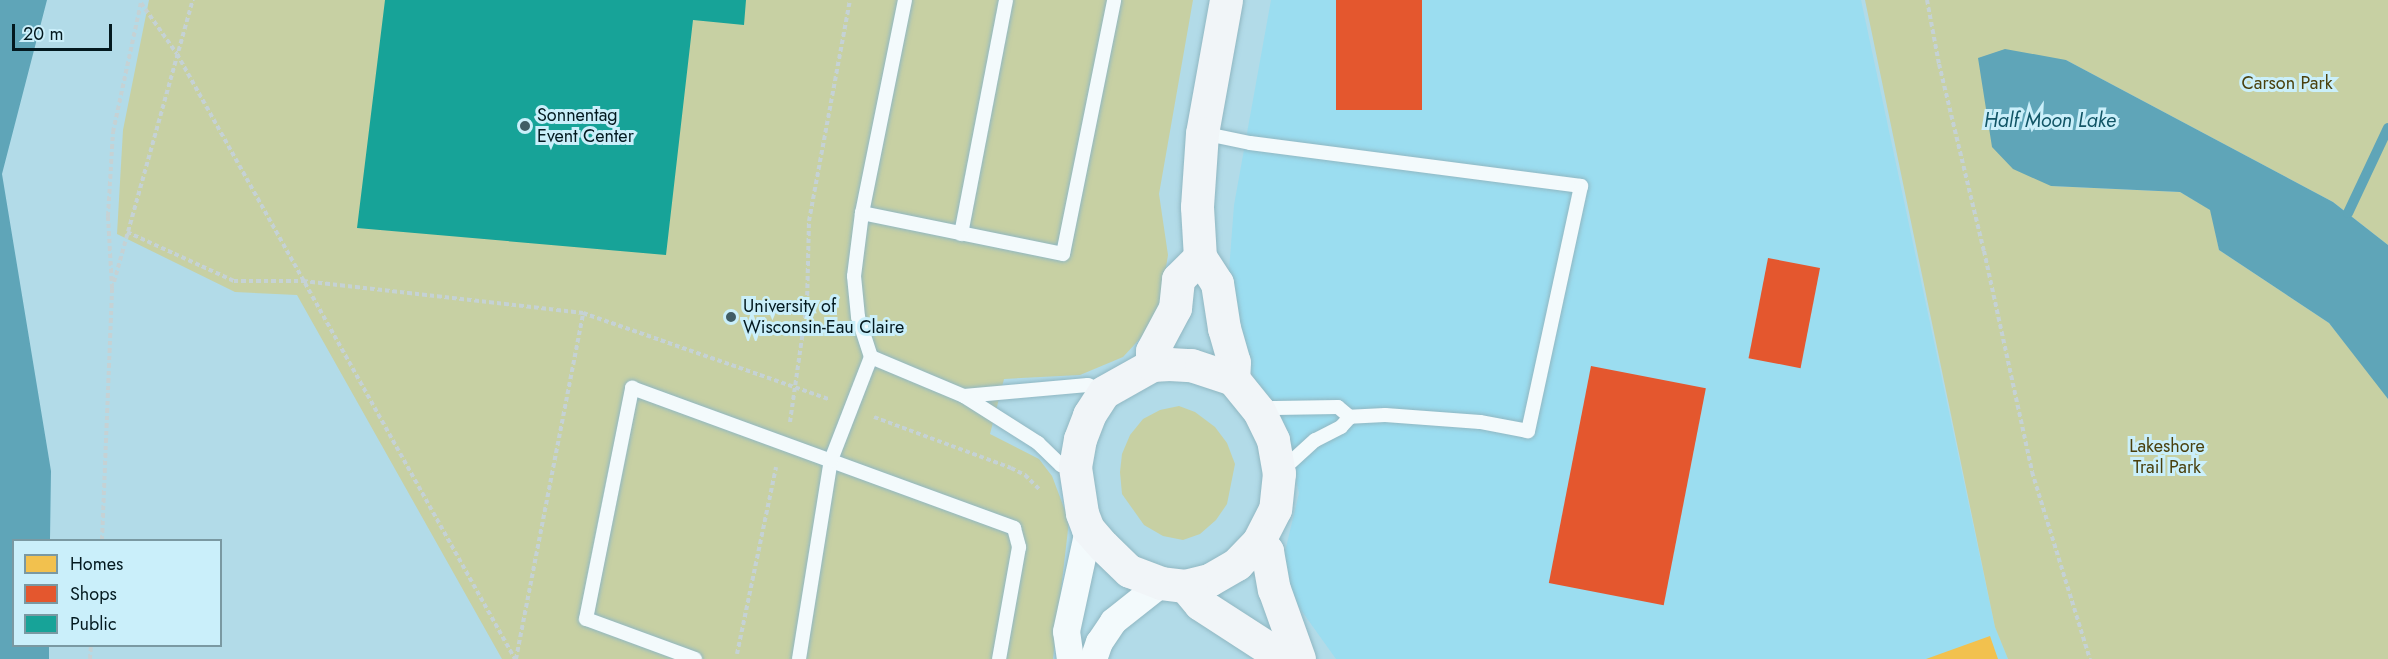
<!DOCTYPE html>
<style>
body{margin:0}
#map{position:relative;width:2388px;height:659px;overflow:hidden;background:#b2dbe8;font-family:Jost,sans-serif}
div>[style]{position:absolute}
.built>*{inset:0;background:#9bddf0}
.green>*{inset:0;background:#c7d0a3}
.water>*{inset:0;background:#5fa5b8}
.homes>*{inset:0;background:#f2c14e}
.shops>*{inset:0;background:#e4572e;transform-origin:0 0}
.public>*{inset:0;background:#17a398}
.stream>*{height:10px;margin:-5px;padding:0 5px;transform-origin:5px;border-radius:5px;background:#5fa5b8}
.path>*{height:4px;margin-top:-2px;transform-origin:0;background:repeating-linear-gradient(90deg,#c5d2d5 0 4.5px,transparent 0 7.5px)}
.roads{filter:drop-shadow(0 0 2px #90b7c2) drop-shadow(0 0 2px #90b7c2)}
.lane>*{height:14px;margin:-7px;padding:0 7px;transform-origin:7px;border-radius:7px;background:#f3fafc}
.street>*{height:27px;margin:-13.5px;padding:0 13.5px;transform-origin:13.5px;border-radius:13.5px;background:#f3fafc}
.secondary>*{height:33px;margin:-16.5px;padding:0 16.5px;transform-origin:16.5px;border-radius:16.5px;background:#f1f5f8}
.dots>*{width:16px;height:16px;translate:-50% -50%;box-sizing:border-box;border:3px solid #caeffa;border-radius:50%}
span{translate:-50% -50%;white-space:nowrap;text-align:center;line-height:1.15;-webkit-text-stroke:6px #caeffa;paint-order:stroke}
.park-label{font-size:18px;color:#4a400d}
.poi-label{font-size:18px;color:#03191f}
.left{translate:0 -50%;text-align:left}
.water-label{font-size:20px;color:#156;font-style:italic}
.legend{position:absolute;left:12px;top:539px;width:210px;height:108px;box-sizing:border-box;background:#caeffa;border:2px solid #7a99a2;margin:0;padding:8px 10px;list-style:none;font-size:18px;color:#03191f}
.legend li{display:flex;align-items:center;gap:12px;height:30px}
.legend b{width:30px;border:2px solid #7a99a2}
.scale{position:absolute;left:12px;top:24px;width:100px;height:27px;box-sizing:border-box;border:3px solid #03191f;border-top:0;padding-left:8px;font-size:18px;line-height:21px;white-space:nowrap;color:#03191f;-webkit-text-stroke:4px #caeffa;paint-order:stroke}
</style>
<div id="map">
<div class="built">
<div style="clip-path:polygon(1271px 0,1861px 0,1995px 627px,2008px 659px,1336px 659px,1296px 603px,1289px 581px,1284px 556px,1299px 493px,1287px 440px,1258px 388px,1244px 354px,1228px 284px,1234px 205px)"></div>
</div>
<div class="green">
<div style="clip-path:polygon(149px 0,1193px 0,1159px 194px,1168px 255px,1160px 304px,1147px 331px,1123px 357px,1080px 375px,1004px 379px,990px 434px,1039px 459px,1052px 476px,1069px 521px,1053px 659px,502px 659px,297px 295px,235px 292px,117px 234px,123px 130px)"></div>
<div style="clip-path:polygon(1865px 0,2388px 0,2388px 245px,2333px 202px,2066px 60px,2051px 186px,2180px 192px,2211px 210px,2219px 250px,2329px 323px,2376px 382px,2388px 399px,2388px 659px,2008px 659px,1995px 627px)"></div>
<div style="clip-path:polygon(1179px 406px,1195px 412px,1215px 427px,1227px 443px,1235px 464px,1227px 504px,1216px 520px,1200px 534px,1183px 540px,1163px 536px,1144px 525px,1122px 494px,1120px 472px,1122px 454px,1130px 435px,1143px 419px,1160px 410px)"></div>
</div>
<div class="water">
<div style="clip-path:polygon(0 0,47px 0,2px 174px,51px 471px,50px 540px,14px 540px,14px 646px,49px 646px,49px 659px,0 659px)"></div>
<div style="clip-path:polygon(2005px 49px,2066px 60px,2333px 202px,2388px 245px,2388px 399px,2329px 323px,2219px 250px,2210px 210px,2180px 192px,2051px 186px,2013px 169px,1992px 147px,1978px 58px)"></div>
</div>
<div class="homes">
<div style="clip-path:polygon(1990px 636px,1998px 659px,1926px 659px)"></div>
</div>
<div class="shops">
<div style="left:1336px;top:0;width:86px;height:110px"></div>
<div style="left:1768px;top:258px;width:53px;height:102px;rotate:11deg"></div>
<div style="left:1591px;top:366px;width:117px;height:221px;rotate:11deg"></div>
</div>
<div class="public">
<div style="clip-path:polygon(385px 0,746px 0,744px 25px,693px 20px,666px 255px,357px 228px)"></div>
</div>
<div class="stream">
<div style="left:2348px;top:213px;width:94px;rotate:-64.8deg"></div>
</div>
<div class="path">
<div style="left:1927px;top:0;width:65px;rotate:79.4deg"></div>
<div style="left:1939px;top:64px;width:192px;rotate:76.5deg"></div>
<div style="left:1984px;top:251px;width:226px;rotate:77.7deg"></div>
<div style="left:2032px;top:472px;width:196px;rotate:72.8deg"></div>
<div style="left:141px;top:3px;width:62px;rotate:54.8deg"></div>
<div style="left:177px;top:54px;width:693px;rotate:60.81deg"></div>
<div style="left:127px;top:232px;width:118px;rotate:24.6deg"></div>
<div style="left:234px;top:281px;width:69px"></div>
<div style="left:303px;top:281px;width:282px;rotate:6.5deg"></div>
<div style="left:583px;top:313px;width:261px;rotate:19.3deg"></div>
<div style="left:114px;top:282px;width:293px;rotate:-74.4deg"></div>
<div style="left:874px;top:417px;width:146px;rotate:20.4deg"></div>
<div style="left:1011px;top:468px;width:16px;rotate:27deg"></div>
<div style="left:1025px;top:475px;width:21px;rotate:45deg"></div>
<div style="left:790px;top:422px;width:120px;rotate:-81.9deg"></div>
<div style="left:807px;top:303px;width:82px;rotate:-88.6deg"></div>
<div style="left:809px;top:221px;width:225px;rotate:-79.5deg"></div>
<div style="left:102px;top:540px;width:252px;rotate:-87.7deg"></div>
<div style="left:112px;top:288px;width:72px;rotate:-93.2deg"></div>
<div style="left:108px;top:216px;width:84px;rotate:-86.6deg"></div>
<div style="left:113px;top:132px;width:133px;rotate:-77.8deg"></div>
<div style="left:737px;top:654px;width:191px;rotate:-78.2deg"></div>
<div style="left:90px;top:659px;width:13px;rotate:-86deg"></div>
<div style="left:516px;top:659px;width:352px;rotate:-79deg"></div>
</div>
<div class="roads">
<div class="lane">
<div style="left:905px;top:0;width:217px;rotate:101.4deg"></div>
<div style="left:862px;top:213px;width:64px;rotate:97.2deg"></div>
<div style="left:854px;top:276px;width:41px;rotate:84.4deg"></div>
<div style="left:858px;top:317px;width:42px;rotate:72deg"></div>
<div style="left:871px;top:357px;width:101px;rotate:22.8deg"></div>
<div style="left:964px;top:396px;width:88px;rotate:32.4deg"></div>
<div style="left:1038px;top:443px;width:32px;rotate:44deg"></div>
<div style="left:1061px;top:465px;width:14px;rotate:8deg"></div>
<div style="left:1202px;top:133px;width:49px;rotate:11.8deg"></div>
<div style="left:1250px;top:143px;width:334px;rotate:7.4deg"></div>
<div style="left:1581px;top:186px;width:251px;rotate:102.2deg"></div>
<div style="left:1528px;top:431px;width:49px;rotate:-169.4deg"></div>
<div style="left:1480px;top:422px;width:95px;rotate:-175.8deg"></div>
<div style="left:1385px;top:415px;width:35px;rotate:177deg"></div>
<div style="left:862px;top:213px;width:205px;rotate:11.5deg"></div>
<div style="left:1063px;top:254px;width:259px;rotate:-78.6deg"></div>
<div style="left:961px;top:234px;width:238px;rotate:-79.1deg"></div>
<div style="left:964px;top:396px;width:124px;rotate:-5.1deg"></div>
<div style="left:1088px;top:385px;width:17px;rotate:24deg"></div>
<div style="left:1259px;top:411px;width:16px;rotate:-11deg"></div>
<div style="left:1275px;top:408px;width:63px;rotate:-0.9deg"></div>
<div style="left:1338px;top:407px;width:16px;rotate:40deg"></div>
<div style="left:1350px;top:417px;width:13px;rotate:132deg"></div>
<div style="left:1341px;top:427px;width:29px;rotate:153deg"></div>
<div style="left:1315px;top:440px;width:46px;rotate:137.6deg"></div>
<div style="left:695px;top:659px;width:116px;rotate:-159.8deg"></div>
<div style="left:586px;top:619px;width:236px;rotate:-78.7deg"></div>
<div style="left:632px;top:388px;width:407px;rotate:20.1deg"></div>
<div style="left:1014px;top:528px;width:20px;rotate:75deg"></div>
<div style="left:1019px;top:547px;width:114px;rotate:100.1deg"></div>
<div style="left:799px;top:659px;width:202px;rotate:-80.9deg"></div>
<div style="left:831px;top:460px;width:110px;rotate:-68.8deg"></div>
</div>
<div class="street">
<div style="left:1070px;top:659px;width:28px;rotate:-98deg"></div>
<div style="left:1066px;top:631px;width:104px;rotate:-77.8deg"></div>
<div style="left:1093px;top:659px;width:18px;rotate:-71deg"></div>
<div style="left:1099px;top:642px;width:25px;rotate:-56deg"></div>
<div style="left:1113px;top:621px;width:61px;rotate:-38.4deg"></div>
</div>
<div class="secondary">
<div style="left:1226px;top:0;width:135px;rotate:100.2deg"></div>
<div style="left:1202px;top:133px;width:74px;rotate:93.9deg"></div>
<div style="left:1197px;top:207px;width:50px;rotate:86.6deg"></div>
<div style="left:1200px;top:257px;width:31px;rotate:57deg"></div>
<div style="left:1217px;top:283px;width:46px;rotate:81.2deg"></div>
<div style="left:1224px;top:328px;width:35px;rotate:74deg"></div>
<div style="left:1234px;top:362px;width:17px;rotate:93deg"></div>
<div style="left:1169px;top:364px;width:22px;rotate:3deg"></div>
<div style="left:1191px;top:365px;width:44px;rotate:18.4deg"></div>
<div style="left:1233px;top:379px;width:41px;rotate:50.9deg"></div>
<div style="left:1259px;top:411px;width:32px;rotate:64deg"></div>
<div style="left:1273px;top:440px;width:34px;rotate:80deg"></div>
<div style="left:1279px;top:473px;width:36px;rotate:96deg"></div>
<div style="left:1275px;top:509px;width:36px;rotate:117deg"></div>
<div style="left:1259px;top:541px;width:32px;rotate:134deg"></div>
<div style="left:1237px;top:564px;width:32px;rotate:150deg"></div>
<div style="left:1209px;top:580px;width:25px;rotate:166deg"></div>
<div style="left:1185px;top:586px;width:24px;rotate:-173deg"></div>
<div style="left:1161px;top:583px;width:34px;rotate:-159deg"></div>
<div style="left:1129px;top:571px;width:36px;rotate:-136deg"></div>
<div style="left:1103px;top:546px;width:23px;rotate:-131deg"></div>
<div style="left:1088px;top:529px;width:17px;rotate:-111deg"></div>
<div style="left:1082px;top:513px;width:47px;rotate:-98.7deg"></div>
<div style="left:1075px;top:467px;width:28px;rotate:-80deg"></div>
<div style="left:1080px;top:439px;width:26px;rotate:-69deg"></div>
<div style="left:1089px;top:415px;width:27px;rotate:-57deg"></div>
<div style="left:1104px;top:392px;width:55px;rotate:-29.4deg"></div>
<div style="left:1152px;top:365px;width:17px;rotate:-3deg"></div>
<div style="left:1152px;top:365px;width:14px;rotate:-90deg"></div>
<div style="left:1152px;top:351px;width:49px;rotate:-61.9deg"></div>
<div style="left:1175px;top:308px;width:29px;rotate:-84deg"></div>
<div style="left:1178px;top:279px;width:31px;rotate:-45deg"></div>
<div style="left:1259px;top:541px;width:13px;rotate:51deg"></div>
<div style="left:1267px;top:551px;width:39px;rotate:80deg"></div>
<div style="left:1274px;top:589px;width:74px;rotate:70.3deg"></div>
<div style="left:1185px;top:586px;width:23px;rotate:50deg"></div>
<div style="left:1200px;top:604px;width:101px;rotate:32.9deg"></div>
</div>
</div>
<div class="dots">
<div style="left:525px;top:126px;background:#405d65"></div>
<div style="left:731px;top:317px;background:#405d65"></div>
</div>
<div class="park-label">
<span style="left:2287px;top:83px">Carson Park</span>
<span style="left:2167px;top:457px">Lakeshore<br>Trail Park</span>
</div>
<div class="poi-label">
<span class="left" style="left:537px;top:126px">Sonnentag<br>Event Center</span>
<span class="left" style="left:743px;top:317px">University of<br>Wisconsin-Eau Claire</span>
</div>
<div class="water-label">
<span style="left:2050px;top:120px">Half Moon Lake</span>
</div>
<ul class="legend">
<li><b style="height:16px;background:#f2c14e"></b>Homes</li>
<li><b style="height:16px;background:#e4572e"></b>Shops</li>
<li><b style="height:16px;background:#17a398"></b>Public</li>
</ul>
<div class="scale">20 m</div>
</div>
